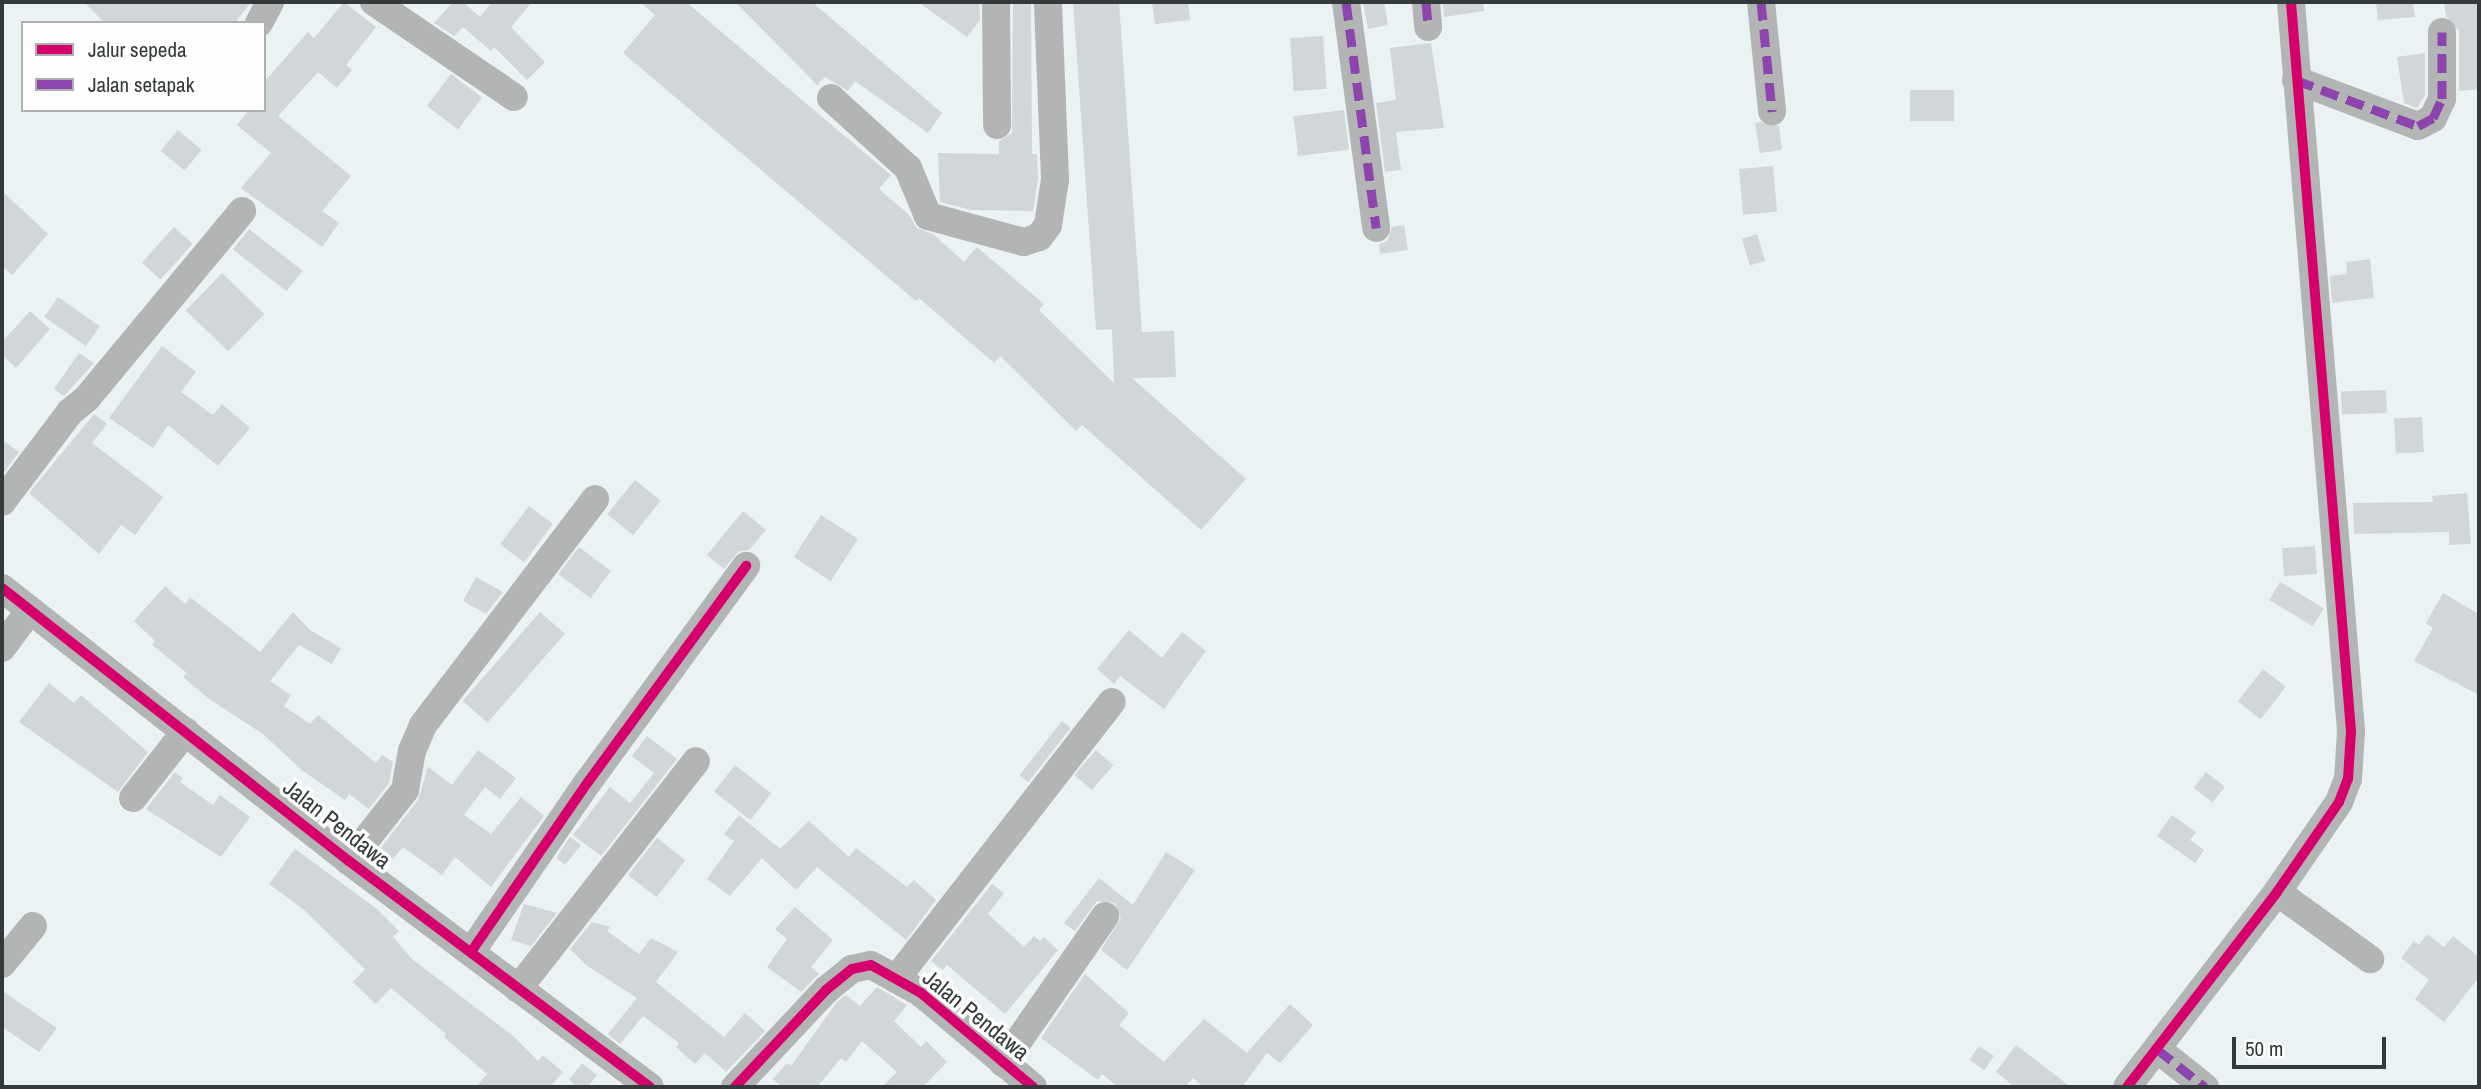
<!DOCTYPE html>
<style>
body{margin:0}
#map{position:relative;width:2481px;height:1089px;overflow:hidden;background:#eaf2f4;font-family:"Archivo Narrow",sans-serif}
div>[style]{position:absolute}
.building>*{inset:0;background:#d1d6d8;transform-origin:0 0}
.minor>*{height:28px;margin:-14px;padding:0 14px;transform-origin:14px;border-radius:14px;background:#b3b4b4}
.quiet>*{height:9px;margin-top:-4.5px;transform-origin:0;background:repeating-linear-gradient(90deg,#8e44ad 0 18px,transparent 0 27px)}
.cycleway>*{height:10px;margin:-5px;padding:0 5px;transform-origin:5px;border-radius:5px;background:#d6006c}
span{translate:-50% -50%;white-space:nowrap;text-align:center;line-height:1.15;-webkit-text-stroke:7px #fefefe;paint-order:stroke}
.street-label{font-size:23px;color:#34393b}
.frame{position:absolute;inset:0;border:4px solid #34393b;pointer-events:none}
.legend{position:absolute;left:21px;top:21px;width:245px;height:91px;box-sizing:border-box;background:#fefefe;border:2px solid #adafb0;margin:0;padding:9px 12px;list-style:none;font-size:21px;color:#34393b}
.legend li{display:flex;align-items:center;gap:14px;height:35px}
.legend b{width:35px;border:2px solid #adafb0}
.scale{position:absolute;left:2232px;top:1037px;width:154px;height:32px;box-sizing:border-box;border:4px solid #34393b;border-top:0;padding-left:9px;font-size:21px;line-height:24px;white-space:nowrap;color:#34393b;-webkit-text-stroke:5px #fefefe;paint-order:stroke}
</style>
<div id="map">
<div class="building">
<div style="clip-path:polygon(84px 2px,251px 2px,235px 23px,105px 23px)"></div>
<div style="clip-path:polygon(344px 2px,376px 27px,346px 65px,352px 70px,337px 88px,318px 72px,278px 116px,351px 176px,322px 211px,339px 223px,322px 247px,241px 188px,271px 153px,237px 125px,249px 110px,264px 110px,264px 82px,308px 32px,314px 38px)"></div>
<div style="clip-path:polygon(453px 2px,463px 2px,480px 17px,492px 2px,532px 2px,511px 27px,545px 62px,527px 80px,494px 47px,491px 51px,463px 27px,454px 36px,434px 23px)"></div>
<div style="clip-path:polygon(640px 2px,686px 2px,891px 175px,879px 189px,909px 215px,917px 228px,933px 234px,964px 262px,977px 247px,1044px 304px,1039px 310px,1114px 383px,1112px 329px,1096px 330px,1073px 2px,1119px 2px,1142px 332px,1174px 331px,1176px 377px,1132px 378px,1246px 479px,1201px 530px,1082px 425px,1076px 431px,1000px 356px,994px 363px,919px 298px,916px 301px,623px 53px,655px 15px)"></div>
<div style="clip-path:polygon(735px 2px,812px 2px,942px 113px,928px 133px,855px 81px,848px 91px,825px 77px,817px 85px)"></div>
<div style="clip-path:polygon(918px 2px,979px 2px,980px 20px,967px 37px)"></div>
<div style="clip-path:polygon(1013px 2px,1031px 2px,1032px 154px,1037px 154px,1038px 178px,1033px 211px,971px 210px,940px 202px,938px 153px,999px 154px,999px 141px,1012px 133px)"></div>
<div style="clip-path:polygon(1188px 2px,1190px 20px,1155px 24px,1152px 3px)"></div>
<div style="clip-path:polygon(1363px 2px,1384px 2px,1388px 25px,1368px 29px)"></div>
<div style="clip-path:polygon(1443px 2px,1483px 2px,1484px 11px,1444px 17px)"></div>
<div style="clip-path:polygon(2376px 2px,2413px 2px,2415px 17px,2378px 20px)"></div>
<div style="clip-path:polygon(2444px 2px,2479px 2px,2479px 89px,2459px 91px,2459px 31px,2446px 16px)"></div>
<div style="left:1323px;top:36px;width:53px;height:33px;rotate:86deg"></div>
<div style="clip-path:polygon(1431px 43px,1444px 128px,1396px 132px,1401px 170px,1385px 172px,1376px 103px,1396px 100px,1390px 48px)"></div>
<div style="clip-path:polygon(2425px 53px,2425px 95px,2417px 108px,2404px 103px,2397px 57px)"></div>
<div style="left:451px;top:74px;width:39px;height:40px;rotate:37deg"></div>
<div style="left:1910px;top:90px;width:44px;height:31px"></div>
<div style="left:1344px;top:110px;width:40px;height:51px;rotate:83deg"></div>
<div style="clip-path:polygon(1761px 122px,1779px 126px,1782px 150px,1760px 153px,1755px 123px)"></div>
<div style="left:178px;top:130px;width:31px;height:27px;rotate:40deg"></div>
<div style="left:1773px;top:166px;width:46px;height:34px;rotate:85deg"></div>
<div style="clip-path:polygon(2px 191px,48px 234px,12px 275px,2px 266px)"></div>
<div style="clip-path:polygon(1404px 225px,1408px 250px,1380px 254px,1379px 244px,1387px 241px,1392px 227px)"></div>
<div style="left:174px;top:227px;width:25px;height:48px;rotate:42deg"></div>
<div style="left:249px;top:229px;width:68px;height:26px;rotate:38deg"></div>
<div style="left:1757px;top:234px;width:28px;height:16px;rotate:73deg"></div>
<div style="clip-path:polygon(2370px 259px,2374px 298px,2332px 303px,2330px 276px,2347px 274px,2346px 262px)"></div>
<div style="left:222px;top:273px;width:59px;height:52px;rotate:44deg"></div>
<div style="left:58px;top:297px;width:51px;height:24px;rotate:35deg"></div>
<div style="clip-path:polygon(30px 311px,50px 329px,16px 368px,2px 355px,2px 342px)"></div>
<div style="clip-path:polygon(162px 346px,196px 372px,181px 392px,213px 415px,222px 404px,250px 428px,218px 466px,168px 425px,153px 448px,109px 418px)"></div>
<div style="clip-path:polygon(79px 353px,94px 363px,64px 396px,54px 389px)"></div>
<div style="left:2386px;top:390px;width:23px;height:45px;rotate:88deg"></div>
<div style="clip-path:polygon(94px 414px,107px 424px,92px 443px,163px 497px,135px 535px,121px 525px,99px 554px,29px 493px)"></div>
<div style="left:2422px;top:417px;width:35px;height:28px;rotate:87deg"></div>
<div style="clip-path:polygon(2px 440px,19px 452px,2px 475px)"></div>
<div style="left:635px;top:480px;width:33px;height:44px;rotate:39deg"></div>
<div style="clip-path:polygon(2467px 493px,2471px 544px,2449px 545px,2449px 532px,2354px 534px,2353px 503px,2433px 502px,2432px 496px)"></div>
<div style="left:529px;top:506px;width:30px;height:48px;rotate:37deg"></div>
<div style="clip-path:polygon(743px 511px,766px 530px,749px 550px,739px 551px,724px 569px,707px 555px)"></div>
<div style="left:821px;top:515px;width:44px;height:50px;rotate:33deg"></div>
<div style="left:2315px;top:546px;width:28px;height:33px;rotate:86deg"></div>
<div style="left:579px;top:547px;width:40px;height:34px;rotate:37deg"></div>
<div style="clip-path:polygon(476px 577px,503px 592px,486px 614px,463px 601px)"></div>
<div style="left:2280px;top:582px;width:51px;height:21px;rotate:31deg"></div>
<div style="clip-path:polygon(165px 586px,185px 604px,190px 597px,260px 652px,293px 612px,310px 630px,341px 648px,332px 664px,299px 645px,270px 681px,291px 695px,284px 706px,310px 724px,318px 715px,376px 763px,382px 755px,393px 762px,389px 783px,369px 809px,349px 794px,345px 800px,303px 771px,263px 734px,209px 699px,183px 677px,187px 673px,152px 645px,155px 641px,134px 621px)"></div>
<div style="clip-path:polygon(2443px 593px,2479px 614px,2479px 695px,2414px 661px,2433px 628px,2426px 623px)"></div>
<div style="left:540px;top:612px;width:33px;height:118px;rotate:41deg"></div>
<div style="clip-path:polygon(1129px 630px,1162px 658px,1182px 632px,1206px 651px,1164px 709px,1120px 676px,1114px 684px,1097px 669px)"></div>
<div style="left:2263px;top:669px;width:29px;height:41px;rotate:38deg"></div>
<div style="clip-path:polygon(49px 683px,74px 703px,81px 695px,148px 752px,118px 792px,19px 722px)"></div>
<div style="left:1062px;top:721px;width:11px;height:69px;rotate:38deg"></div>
<div style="clip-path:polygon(647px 736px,677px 759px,601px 856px,573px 835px,610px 787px,630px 803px,654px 773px,632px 756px)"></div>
<div style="clip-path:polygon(478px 750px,516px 778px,500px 799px,485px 787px,464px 815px,491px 834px,521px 797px,544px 816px,491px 887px,455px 857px,442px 875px,403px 847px,393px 859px,380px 849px,418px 800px,428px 767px,452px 785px)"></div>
<div style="left:1096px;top:750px;width:23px;height:33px;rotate:41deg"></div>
<div style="left:735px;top:765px;width:46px;height:34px;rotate:38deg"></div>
<div style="clip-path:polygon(175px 772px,183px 778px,180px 782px,213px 805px,220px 795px,250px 817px,221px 857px,146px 809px)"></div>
<div style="left:2206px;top:772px;width:24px;height:20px;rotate:38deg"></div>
<div style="clip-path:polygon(739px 815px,780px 849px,809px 821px,849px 857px,856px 848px,907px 887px,914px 880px,936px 900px,906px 940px,817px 867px,796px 890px,762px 858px,730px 896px,707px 879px,734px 841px,724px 834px)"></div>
<div style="clip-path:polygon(2172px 815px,2196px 832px,2190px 840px,2204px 850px,2195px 863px,2157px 836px)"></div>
<div style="clip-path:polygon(570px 837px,581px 845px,565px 865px,556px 858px)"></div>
<div style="left:657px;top:838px;width:36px;height:47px;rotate:38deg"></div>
<div style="clip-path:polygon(295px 849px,377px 909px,399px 931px,393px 937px,412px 959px,513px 1036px,538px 1061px,543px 1055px,563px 1072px,550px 1087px,476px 1087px,487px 1074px,444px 1037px,446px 1034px,391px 988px,376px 1004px,353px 982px,365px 969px,303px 909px,269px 884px)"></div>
<div style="clip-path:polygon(1166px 852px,1195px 870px,1127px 970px,1101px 950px,1121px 918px,1115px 903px,1097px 901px,1075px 931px,1064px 923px,1099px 878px,1133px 905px)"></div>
<div style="clip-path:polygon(992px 884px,1004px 893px,988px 914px,1024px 947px,1034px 936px,1040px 941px,1044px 937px,1058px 950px,1005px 1014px,947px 965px,943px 970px,931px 961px)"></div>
<div style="clip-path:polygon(524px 904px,557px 913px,531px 946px,511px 940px)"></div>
<div style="clip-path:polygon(795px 907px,833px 940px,811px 967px,819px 974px,801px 992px,767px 967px,787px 939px,775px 929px)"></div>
<div style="clip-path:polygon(592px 922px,610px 927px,607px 931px,639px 954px,651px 938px,678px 952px,656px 982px,724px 1037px,745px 1013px,765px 1031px,726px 1072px,705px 1053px,695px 1064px,676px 1047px,679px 1043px,643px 1016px,620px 1044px,608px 1034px,637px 998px,586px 965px,570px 949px)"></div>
<div style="clip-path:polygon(2427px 934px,2444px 947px,2453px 936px,2479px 957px,2479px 977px,2444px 1022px,2415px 999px,2429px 980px,2401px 958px,2414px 941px,2419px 945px)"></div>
<div style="clip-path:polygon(1085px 974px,1129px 1013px,1119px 1025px,1164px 1062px,1204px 1019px,1247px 1053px,1290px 1004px,1313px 1025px,1280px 1063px,1267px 1053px,1242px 1087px,1204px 1087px,1193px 1078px,1185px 1087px,1118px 1087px,1102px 1074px,1098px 1080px,1041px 1038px)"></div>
<div style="clip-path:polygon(877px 987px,907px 1005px,894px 1021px,921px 1047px,926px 1041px,947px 1062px,923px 1087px,882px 1087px,897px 1072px,862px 1041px,846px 1062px,841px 1058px,817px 1087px,782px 1087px,773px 1079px,787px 1063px,791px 1066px,837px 1002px,846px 995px,860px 1006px)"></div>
<div style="clip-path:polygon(2px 991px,57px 1028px,39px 1052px,2px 1027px)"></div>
<div style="clip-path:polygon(2016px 1045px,2071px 1087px,2015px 1087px,1996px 1072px)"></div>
<div style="left:1979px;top:1046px;width:18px;height:17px;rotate:34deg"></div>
<div style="clip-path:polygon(582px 1063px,597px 1075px,588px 1087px,578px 1087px,569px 1080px)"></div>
</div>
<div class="minor">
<div style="left:374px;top:2px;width:169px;rotate:34.2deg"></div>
<div style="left:996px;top:2px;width:123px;rotate:89.5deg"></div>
<div style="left:1346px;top:2px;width:228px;rotate:82.4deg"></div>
<div style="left:1426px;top:2px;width:25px;rotate:85deg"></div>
<div style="left:1761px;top:2px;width:110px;rotate:84.2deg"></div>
<div style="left:259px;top:23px;width:24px;rotate:-62deg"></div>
<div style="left:2296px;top:80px;width:130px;rotate:20.7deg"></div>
<div style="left:2418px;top:126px;width:17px;rotate:-28deg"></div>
<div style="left:2433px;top:118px;width:21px;rotate:-65deg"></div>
<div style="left:2442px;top:99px;width:67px;rotate:-90deg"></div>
<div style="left:831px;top:98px;width:104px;rotate:42.3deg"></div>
<div style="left:908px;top:168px;width:52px;rotate:67.4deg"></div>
<div style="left:928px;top:216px;width:99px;rotate:15.2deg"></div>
<div style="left:1024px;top:242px;width:16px;rotate:-18deg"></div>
<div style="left:1039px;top:237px;width:15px;rotate:-53deg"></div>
<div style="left:1048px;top:225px;width:47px;rotate:-81.3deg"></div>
<div style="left:1055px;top:179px;width:177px;rotate:-92.3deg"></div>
<div style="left:2px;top:502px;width:113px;rotate:-52.9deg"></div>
<div style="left:70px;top:412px;width:22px;rotate:-39deg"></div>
<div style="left:87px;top:398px;width:243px;rotate:-50.3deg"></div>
<div style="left:2px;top:588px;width:442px;rotate:38.2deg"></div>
<div style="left:349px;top:861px;width:376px;rotate:36.9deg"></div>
<div style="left:2px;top:648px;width:47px;rotate:-53.6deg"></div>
<div style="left:133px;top:798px;width:85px;rotate:-51.7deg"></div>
<div style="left:349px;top:861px;width:90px;rotate:-51.7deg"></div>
<div style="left:405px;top:790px;width:40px;rotate:-80deg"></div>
<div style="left:412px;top:751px;width:28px;rotate:-67deg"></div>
<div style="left:423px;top:725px;width:284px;rotate:-52.7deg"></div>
<div style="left:2277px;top:892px;width:115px;rotate:35.8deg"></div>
<div style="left:471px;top:952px;width:206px;rotate:-55.5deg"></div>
<div style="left:588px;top:782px;width:268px;rotate:-53.8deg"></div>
<div style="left:2px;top:964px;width:49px;rotate:-50.8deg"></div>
<div style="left:896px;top:979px;width:351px;rotate:-52.1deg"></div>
<div style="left:518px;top:989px;width:289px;rotate:-52deg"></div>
<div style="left:2157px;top:1049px;width:61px;rotate:38.4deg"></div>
<div style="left:1003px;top:1063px;width:179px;rotate:-55.2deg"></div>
<div style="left:735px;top:1087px;width:133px;rotate:-46.8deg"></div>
<div style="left:826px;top:990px;width:33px;rotate:-39deg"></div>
<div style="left:852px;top:969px;width:19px;rotate:-12deg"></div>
<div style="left:871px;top:965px;width:57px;rotate:29.2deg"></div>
<div style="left:921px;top:993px;width:146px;rotate:40deg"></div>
<div style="left:2127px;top:1087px;width:246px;rotate:-52.4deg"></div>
<div style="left:2277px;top:892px;width:109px;rotate:-55.4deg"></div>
<div style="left:2339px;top:802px;width:25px;rotate:-69deg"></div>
<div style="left:2348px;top:779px;width:48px;rotate:-86.4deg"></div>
<div style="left:2351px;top:731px;width:731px;rotate:-94.71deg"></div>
</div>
<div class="quiet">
<div style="left:1346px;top:2px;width:228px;rotate:82.4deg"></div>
<div style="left:1426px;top:2px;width:25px;rotate:85deg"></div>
<div style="left:1761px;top:2px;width:110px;rotate:84.2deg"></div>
<div style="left:2296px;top:80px;width:130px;rotate:20.7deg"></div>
<div style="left:2418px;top:126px;width:17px;rotate:-28deg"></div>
<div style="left:2433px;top:118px;width:21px;rotate:-65deg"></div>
<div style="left:2442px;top:99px;width:67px;rotate:-90deg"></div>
<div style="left:2157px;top:1049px;width:61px;rotate:38.4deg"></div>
</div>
<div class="cycleway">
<div style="left:2px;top:588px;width:442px;rotate:38.2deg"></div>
<div style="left:349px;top:861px;width:376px;rotate:36.9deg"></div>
<div style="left:471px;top:952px;width:206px;rotate:-55.5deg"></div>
<div style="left:588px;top:782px;width:268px;rotate:-53.8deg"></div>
<div style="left:735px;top:1087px;width:133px;rotate:-46.8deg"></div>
<div style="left:826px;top:990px;width:33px;rotate:-39deg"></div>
<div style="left:852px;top:969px;width:19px;rotate:-12deg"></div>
<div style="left:871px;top:965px;width:57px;rotate:29.2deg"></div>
<div style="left:921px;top:993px;width:146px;rotate:40deg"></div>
<div style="left:2127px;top:1087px;width:246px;rotate:-52.4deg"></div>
<div style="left:2277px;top:892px;width:109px;rotate:-55.4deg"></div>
<div style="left:2339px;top:802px;width:25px;rotate:-69deg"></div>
<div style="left:2348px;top:779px;width:48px;rotate:-86.4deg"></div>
<div style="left:2351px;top:731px;width:731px;rotate:-94.71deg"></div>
</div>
<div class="street-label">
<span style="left:337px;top:824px;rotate:38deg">Jalan Pendawa</span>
<span style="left:976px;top:1015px;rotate:39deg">Jalan Pendawa</span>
</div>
<div class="frame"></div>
<ul class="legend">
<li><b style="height:9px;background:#d6006c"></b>Jalur sepeda</li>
<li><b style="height:9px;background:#8e44ad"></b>Jalan setapak</li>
</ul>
<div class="scale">50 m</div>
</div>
